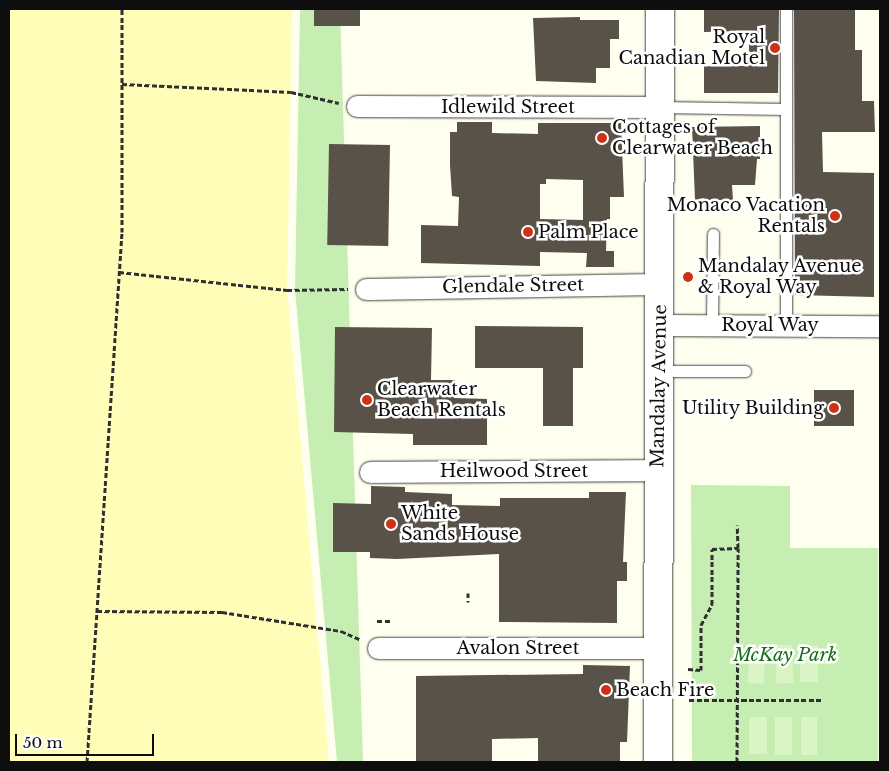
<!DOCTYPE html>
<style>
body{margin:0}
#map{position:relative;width:889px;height:771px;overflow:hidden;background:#ffffef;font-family:"Libre Baskerville",serif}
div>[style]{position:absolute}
.green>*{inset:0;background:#c6eeb3}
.sand>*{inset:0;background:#fffdb7}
.pitch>*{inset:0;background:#dbf4c6;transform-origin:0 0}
.building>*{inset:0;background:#585249;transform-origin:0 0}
.path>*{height:3px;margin-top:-1.5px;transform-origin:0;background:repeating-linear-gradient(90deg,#303030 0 5px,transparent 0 7.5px)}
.roads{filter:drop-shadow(0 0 1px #414141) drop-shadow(0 0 1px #414141)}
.service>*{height:11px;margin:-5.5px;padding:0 5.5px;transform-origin:5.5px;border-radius:5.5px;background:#fff}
.minor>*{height:21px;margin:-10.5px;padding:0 10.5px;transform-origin:10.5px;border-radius:10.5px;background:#fff}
.tertiary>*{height:28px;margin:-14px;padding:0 14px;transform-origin:14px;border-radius:14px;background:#fff}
.dots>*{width:14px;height:14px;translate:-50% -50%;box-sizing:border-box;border:2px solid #fff;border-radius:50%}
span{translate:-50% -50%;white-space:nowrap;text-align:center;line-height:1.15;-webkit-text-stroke:5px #fff;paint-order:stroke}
.poi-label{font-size:18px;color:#0e0e0e}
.right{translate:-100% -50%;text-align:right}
.left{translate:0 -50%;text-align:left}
.street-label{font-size:18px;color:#0e0e0e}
.park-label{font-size:18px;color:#176d17;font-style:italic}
.frame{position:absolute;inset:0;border:10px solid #0e0e0e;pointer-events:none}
.scale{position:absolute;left:15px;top:734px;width:139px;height:22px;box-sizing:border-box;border:2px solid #0e0e0e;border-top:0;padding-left:6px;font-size:15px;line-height:18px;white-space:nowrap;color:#0e0e0e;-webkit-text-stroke:4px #fff;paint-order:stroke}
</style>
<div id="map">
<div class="green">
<div style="clip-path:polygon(300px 9px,340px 9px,363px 762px,337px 762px,295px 290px)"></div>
<div style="clip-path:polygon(691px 485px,790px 486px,790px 548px,878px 548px,878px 762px,692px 762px)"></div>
</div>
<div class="sand">
<div style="clip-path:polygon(9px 9px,292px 9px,287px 290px,329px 762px,9px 762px)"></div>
</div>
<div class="pitch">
<div style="left:750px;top:645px;width:16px;height:38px;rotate:4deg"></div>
<div style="left:792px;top:645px;width:38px;height:17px;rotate:88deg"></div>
<div style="left:800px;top:646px;width:18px;height:36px"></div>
<div style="left:749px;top:717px;width:18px;height:37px"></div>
<div style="left:775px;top:717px;width:17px;height:38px"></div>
<div style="left:801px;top:717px;width:16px;height:38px"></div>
</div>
<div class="building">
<div style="left:314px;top:9px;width:46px;height:17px"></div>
<div style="clip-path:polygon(704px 9px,779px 9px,778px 93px,704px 93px,704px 66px,749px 66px,749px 31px,704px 32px)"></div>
<div style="clip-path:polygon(794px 9px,855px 9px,855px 50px,862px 50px,862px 101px,874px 101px,875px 132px,822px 132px,823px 172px,874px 173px,874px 297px,795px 295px)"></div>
<div style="clip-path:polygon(580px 17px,580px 20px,619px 20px,619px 39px,610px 39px,610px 68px,596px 68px,596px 83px,536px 81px,533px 18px)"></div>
<div style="clip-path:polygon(evenodd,457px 122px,492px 122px,492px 133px,538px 134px,538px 123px,621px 123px,624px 197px,610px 197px,610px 219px,607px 219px,606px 251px,614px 251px,614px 267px,586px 267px,587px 253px,540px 252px,540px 266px,421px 263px,421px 225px,458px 226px,459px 197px,452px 196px,450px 165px,450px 132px,457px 132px,457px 122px,546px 179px,583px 180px,583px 220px,540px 219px,540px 184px,546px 184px,546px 179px)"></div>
<div style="clip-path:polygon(760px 126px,760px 159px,757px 159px,755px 185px,732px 185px,733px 200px,695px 200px,692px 127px)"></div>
<div style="left:329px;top:144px;width:61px;height:101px;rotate:1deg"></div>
<div style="clip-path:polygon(475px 326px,583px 327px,583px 368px,573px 368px,573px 426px,543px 426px,543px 368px,475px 368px)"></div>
<div style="clip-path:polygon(335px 327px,432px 328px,431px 380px,455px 380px,454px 398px,487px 399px,487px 445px,413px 445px,413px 434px,334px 432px)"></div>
<div style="left:814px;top:390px;width:40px;height:36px"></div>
<div style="clip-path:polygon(371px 486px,405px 487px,405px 492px,452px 494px,452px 505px,500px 506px,500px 498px,589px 498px,589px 492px,626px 492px,623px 562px,627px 562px,627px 581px,617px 581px,617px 623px,499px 622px,499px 554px,397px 559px,370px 558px,370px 552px,333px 552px,333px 503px,371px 504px)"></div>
<div style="clip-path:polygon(583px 665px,630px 666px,627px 742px,620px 742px,620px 762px,538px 762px,538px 738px,492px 739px,492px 762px,416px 762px,416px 676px,583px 674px)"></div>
</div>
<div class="path">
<div style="left:122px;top:84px;width:169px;rotate:2.7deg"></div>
<div style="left:291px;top:92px;width:49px;rotate:12.9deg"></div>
<div style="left:119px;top:272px;width:169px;rotate:6.1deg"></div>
<div style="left:287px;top:290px;width:61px;rotate:-0.9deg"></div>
<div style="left:468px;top:593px;width:9px;rotate:90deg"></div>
<div style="left:97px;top:611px;width:125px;rotate:0.5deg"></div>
<div style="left:222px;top:612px;width:121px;rotate:9.1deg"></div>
<div style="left:341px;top:631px;width:22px;rotate:24deg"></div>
<div style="left:377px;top:621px;width:13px"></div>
<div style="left:688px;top:669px;width:13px;rotate:4deg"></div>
<div style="left:701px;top:670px;width:45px;rotate:-90deg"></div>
<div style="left:701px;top:625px;width:24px;rotate:-62deg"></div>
<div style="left:712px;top:604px;width:55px;rotate:-90deg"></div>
<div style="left:712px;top:549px;width:26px;rotate:-2deg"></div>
<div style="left:738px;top:548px;width:23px;rotate:-92deg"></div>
<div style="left:689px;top:700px;width:132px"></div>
<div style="left:87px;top:762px;width:531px;rotate:-86.22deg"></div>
<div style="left:122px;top:232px;width:223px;rotate:-90deg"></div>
<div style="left:737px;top:762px;width:214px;rotate:-89.7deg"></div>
</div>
<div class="roads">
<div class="service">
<div style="left:660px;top:107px;width:126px;rotate:0.9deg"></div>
<div style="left:712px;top:325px;width:91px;rotate:-89.4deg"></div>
<div style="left:786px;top:325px;width:316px;rotate:-90deg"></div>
<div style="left:660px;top:371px;width:85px"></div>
</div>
<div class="minor">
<div style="left:357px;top:106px;width:303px;rotate:0.2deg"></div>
<div style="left:366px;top:289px;width:294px;rotate:-1deg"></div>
<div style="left:661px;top:325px;width:219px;rotate:0.3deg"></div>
<div style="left:370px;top:472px;width:288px;rotate:-0.4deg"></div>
<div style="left:378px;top:648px;width:280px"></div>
</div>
<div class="tertiary">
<div style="left:658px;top:762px;width:753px;rotate:-89.85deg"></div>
</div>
</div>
<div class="dots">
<div style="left:775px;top:48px;background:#ce3216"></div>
<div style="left:602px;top:138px;background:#ce3216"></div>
<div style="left:835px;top:216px;background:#ce3216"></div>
<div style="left:528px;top:232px;background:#ce3216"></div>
<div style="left:688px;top:277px;background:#ce3216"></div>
<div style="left:367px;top:400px;background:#ce3216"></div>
<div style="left:834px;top:408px;background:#ce3216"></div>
<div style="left:391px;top:524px;background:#ce3216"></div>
<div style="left:606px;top:690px;background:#ce3216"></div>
</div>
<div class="poi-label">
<span class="right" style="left:765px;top:48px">Royal<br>Canadian Motel</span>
<span class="left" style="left:612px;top:138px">Cottages of<br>Clearwater Beach</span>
<span class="right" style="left:825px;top:216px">Monaco Vacation<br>Rentals</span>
<span class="left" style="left:538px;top:232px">Palm Place</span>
<span class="left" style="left:698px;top:277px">Mandalay Avenue<br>&amp; Royal Way</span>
<span class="left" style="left:377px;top:400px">Clearwater<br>Beach Rentals</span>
<span class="right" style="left:824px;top:408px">Utility Building</span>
<span class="left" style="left:401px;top:524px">White<br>Sands House</span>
<span class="left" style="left:616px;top:690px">Beach Fire</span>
</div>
<div class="street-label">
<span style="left:508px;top:107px">Idlewild Street</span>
<span style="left:513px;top:286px;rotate:-1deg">Glendale Street</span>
<span style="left:770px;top:325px">Royal Way</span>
<span style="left:659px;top:386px;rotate:-89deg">Mandalay Avenue</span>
<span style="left:514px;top:471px">Heilwood Street</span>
<span style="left:518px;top:648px">Avalon Street</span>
</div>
<div class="park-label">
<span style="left:785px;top:655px">McKay Park</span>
</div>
<div class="frame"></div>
<div class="scale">50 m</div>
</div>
